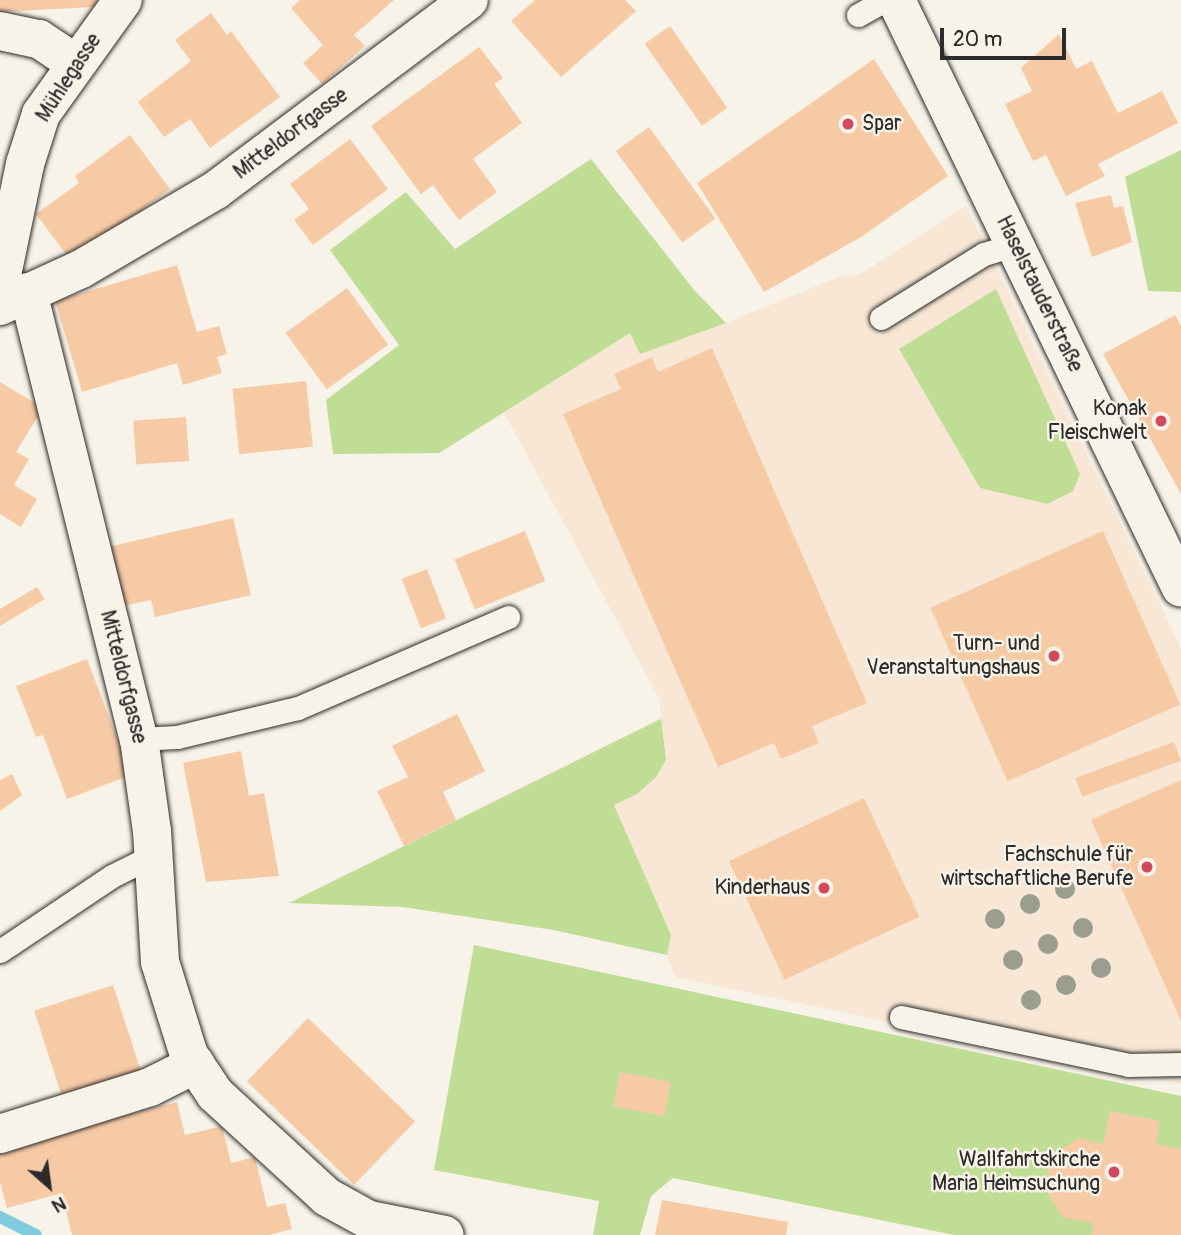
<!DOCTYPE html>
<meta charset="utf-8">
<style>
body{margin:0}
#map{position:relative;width:1181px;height:1235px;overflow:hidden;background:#f7f3e8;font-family:Pangolin,sans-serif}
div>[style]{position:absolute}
.built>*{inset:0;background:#f7e7d4}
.green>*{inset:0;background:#bfdd95}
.stream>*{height:12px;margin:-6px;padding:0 6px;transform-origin:6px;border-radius:6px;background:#7dcbdc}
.building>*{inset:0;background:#f7caa6;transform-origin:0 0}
.roads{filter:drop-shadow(0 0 2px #2b2b2b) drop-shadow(0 0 2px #2b2b2b)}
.lane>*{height:23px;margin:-11.5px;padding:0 11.5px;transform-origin:11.5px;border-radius:11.5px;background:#f7f3e8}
.street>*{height:38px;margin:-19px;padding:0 19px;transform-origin:19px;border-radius:19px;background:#f7f3e8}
.secondary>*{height:38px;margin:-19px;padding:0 19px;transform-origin:19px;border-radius:19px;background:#f7f3e8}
.trees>*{width:20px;height:20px;margin:-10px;border-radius:50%;background:#9b9e8f}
.dots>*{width:19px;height:19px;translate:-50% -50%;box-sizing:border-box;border:4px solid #f7f3e8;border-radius:50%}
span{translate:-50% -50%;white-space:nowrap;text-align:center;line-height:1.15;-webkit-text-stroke:5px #f7f3e8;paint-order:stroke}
.street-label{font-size:21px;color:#2b2b2b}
.poi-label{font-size:21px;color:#2b2b2b}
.left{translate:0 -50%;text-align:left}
.right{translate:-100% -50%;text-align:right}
.north{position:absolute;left:14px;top:1151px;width:70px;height:70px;-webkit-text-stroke:5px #f7f3e8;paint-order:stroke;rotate:152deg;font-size:19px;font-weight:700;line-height:28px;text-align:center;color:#2b2b2b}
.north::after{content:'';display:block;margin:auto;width:24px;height:32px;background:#2b2b2b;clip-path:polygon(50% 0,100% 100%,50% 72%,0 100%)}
.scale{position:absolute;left:940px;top:28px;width:126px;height:32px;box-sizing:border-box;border:4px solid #2b2b2b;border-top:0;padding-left:9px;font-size:21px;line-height:24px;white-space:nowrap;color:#2b2b2b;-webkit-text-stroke:5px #f7f3e8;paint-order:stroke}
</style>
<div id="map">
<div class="built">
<div style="clip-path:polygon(evenodd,966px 206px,1181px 648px,1181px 1084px,676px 977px,666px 955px,554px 930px,403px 907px,289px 903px,661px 718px,660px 700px,504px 413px,695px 291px,726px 323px,841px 276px,859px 275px,966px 206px,900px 349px,1047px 504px,980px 488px,900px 349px)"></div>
</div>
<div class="green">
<div style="clip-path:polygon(1181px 150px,1181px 292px,1148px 291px,1125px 177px)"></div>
<div style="clip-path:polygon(591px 159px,695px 291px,726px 323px,640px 354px,630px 333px,439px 453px,333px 454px,326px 400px,399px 345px,330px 250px,406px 192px,455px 249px)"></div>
<div style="clip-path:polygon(996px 289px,1080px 474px,1073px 491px,1047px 504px,980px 488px,899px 349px)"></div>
<div style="clip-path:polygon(661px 719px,666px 760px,656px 777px,637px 794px,614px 805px,671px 935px,667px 955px,554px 930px,403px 907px,289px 903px)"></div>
<div style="clip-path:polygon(474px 945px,1181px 1096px,1181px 1235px,954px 1235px,673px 1178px,651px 1196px,640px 1235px,593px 1235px,599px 1201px,434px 1170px)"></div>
</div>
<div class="stream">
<div style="left:0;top:1217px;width:40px;rotate:26.6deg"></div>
</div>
<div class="building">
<div style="clip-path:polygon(0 0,111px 0,111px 6px,0 12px)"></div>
<div style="clip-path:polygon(300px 0,394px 0,354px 35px,365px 46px,322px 84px,303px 63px,323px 45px,291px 8px)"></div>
<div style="clip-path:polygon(535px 0,625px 0,636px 11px,561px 77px,511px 21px)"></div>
<div style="clip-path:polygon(211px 13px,227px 35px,231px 31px,280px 97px,210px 148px,190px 119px,164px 137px,138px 102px,191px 61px,175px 40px)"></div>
<div style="left:670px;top:26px;width:100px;height:31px;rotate:55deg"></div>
<div style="clip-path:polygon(1059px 34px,1076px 69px,1092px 61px,1118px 113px,1162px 91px,1178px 123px,1098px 164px,1105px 176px,1066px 196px,1046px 155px,1033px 161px,1005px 104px,1032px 91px,1021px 68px)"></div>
<div style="clip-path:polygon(479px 47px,503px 78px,494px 84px,522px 123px,473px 159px,497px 192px,459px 220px,433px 185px,421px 194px,371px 126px)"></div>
<div style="clip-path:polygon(874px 59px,948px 176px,861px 237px,764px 292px,697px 183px)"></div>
<div style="left:649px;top:127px;width:113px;height:41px;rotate:54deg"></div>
<div style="clip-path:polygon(130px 135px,170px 189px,72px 262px,36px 214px,79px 183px,75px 176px)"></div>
<div style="clip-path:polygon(350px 139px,388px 189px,313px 245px,294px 220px,309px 209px,290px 184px)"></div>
<div style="clip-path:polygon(1111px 195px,1114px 208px,1123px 206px,1132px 242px,1092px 257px,1075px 203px)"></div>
<div style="clip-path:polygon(177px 265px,197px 332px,219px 326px,227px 354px,217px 357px,222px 373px,183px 385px,177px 363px,82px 392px,55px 301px)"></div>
<div style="left:347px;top:288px;width:70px;height:76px;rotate:54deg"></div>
<div style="clip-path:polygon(1175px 315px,1181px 326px,1181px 494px,1103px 354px)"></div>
<div style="clip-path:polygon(712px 348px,867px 703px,812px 726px,819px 743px,781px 759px,774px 743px,718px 767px,563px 414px,621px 389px,614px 374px,652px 357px,658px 372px)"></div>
<div style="left:306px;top:381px;width:66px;height:74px;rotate:84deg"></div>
<div style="clip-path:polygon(0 382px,43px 408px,16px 452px,29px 459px,14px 485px,37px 499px,21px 527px,0 514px)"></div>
<div style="left:186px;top:417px;width:44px;height:53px;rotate:86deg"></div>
<div style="clip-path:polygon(233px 518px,251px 595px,155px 617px,151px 600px,122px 606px,108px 547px)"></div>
<div style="left:525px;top:531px;width:54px;height:76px;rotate:68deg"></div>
<div style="left:1103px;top:531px;width:190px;height:189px;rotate:66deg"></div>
<div style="left:427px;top:569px;width:53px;height:27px;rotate:69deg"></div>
<div style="clip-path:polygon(37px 587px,45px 599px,0 626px,0 609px)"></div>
<div style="clip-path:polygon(87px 659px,131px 775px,67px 799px,43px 735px,36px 737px,16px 686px)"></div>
<div style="clip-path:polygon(457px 714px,485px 771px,443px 792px,456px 820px,404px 846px,377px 791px,408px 777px,392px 746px)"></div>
<div style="left:1174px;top:742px;width:20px;height:105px;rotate:70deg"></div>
<div style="clip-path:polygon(241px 751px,249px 796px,264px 793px,279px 876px,206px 882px,183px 763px)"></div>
<div style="clip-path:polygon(12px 774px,22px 795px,0 811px,0 780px)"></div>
<div style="clip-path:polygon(1181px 780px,1181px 1021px,1091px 820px)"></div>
<div style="left:864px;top:798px;width:131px;height:149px;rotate:65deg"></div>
<div style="left:113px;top:985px;width:102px;height:83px;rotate:72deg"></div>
<div style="left:308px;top:1018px;width:149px;height:88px;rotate:44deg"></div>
<div style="left:620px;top:1072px;width:52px;height:35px;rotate:11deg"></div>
<div style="clip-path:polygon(177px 1102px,185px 1135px,222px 1126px,231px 1163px,255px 1157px,267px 1207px,285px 1203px,292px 1229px,269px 1235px,72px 1235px,62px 1193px,7px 1208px,0 1182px,0 1147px)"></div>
<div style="clip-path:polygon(1110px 1111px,1160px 1121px,1156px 1144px,1181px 1149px,1181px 1235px,1091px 1235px,1094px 1223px,1062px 1217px,1045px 1188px,1051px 1156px,1079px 1138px,1103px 1144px)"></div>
<div style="clip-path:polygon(662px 1200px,788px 1222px,786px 1235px,655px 1235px)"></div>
</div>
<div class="roads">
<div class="lane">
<div style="left:858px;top:15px;width:31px;rotate:-29deg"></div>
<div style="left:881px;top:318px;width:121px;rotate:-31.9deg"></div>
<div style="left:984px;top:254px;width:34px;rotate:-17deg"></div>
<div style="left:139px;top:739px;width:38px;rotate:-3deg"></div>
<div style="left:177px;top:737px;width:124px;rotate:-13.5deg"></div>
<div style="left:298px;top:708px;width:229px;rotate:-23.4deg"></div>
<div style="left:0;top:951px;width:135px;rotate:-33.8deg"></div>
<div style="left:112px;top:876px;width:47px;rotate:-26.6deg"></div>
<div style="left:901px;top:1017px;width:232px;rotate:11.9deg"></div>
<div style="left:1128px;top:1065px;width:53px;rotate:-1.1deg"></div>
</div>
<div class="street">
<div style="left:0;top:31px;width:40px;rotate:12deg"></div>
<div style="left:39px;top:39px;width:43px;rotate:33.7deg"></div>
<div style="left:0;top:285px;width:124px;rotate:-78.3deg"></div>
<div style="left:25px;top:164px;width:52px;rotate:-72.3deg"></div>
<div style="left:41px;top:114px;width:140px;rotate:-54.3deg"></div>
<div style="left:28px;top:292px;width:461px;rotate:76.1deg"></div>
<div style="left:139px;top:739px;width:93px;rotate:82deg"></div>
<div style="left:152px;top:831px;width:131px;rotate:86.5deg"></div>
<div style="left:160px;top:962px;width:97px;rotate:72.7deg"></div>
<div style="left:189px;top:1055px;width:47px;rotate:56.3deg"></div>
<div style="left:215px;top:1094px;width:152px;rotate:42.6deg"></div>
<div style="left:327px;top:1197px;width:48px;rotate:28.7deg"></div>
<div style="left:369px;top:1220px;width:77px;rotate:11.2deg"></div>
<div style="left:0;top:306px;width:89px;rotate:-24.6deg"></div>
<div style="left:81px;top:269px;width:156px;rotate:-30.3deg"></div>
<div style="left:216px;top:190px;width:316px;rotate:-36.9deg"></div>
<div style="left:0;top:1134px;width:157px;rotate:-17.4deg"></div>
<div style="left:150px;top:1087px;width:51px;rotate:-26.6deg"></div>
</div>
<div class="secondary">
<div style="left:896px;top:0;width:653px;rotate:64.14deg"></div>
</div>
</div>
<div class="trees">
<div style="left:1065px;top:889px"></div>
<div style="left:1030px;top:904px"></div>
<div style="left:995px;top:919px"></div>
<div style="left:1083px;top:928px"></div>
<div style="left:1048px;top:944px"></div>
<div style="left:1013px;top:960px"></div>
<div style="left:1101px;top:968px"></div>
<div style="left:1066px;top:985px"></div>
<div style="left:1031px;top:1000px"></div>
</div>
<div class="dots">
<div style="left:848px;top:124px;background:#d1495b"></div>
<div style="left:1161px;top:421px;background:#d1495b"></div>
<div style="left:1054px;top:656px;background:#d1495b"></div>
<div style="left:1147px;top:867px;background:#d1495b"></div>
<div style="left:824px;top:888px;background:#d1495b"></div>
<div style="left:1114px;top:1172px;background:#d1495b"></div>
</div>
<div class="street-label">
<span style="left:69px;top:78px;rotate:-57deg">Mühlegasse</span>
<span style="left:291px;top:134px;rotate:-37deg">Mitteldorfgasse</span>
<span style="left:1039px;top:294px;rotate:64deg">Haselstauderstraße</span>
<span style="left:123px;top:677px;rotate:76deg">Mitteldorfgasse</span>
</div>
<div class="poi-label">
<span class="left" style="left:862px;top:124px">Spar</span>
<span class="right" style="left:1147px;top:421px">Konak<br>Fleischwelt</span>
<span class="right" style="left:1040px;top:656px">Turn- und<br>Veranstaltungshaus</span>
<span class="right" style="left:1133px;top:867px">Fachschule für<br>wirtschaftliche Berufe</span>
<span class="right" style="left:810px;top:888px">Kinderhaus</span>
<span class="right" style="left:1100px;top:1172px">Wallfahrtskirche<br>Maria Heimsuchung</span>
</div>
<div class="north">N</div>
<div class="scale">20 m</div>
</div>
